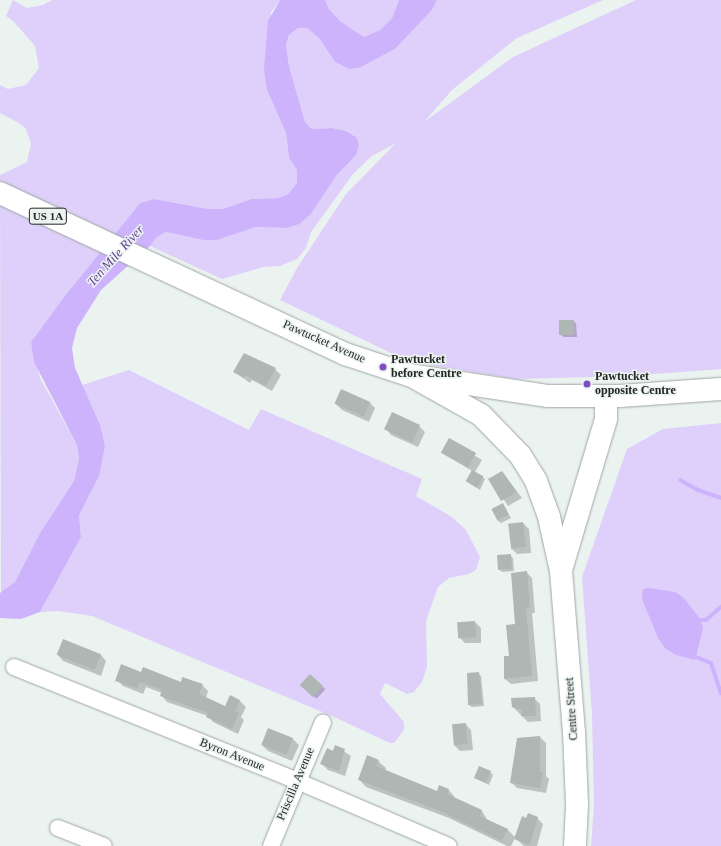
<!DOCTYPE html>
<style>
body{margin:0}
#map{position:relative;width:721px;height:846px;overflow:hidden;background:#ebf3f1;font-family:"Times New Roman",serif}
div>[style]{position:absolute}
.green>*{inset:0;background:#ded0fa}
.water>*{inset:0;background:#cdb3fc}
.shadow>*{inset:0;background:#0003;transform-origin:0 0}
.stream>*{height:4px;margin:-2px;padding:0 2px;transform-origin:2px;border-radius:2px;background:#cdb3fc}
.building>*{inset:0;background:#afb7b5;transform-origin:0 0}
.roads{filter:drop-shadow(0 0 1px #9fa6a4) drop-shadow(0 0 1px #9fa6a4)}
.minor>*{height:16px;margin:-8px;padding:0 8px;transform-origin:8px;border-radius:8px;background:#fff}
.secondary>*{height:22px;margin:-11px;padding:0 11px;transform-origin:11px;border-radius:11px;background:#fff}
.primary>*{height:22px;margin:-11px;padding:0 11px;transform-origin:11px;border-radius:11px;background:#fff}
.dots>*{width:11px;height:11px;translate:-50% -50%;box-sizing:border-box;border:2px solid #ebf3f1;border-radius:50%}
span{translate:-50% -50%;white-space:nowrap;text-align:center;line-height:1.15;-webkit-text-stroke:3px #ebf3f1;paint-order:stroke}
.shield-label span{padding:1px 3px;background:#ebf3f1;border:1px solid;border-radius:3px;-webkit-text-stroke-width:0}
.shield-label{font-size:11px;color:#232625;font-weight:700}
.street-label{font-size:12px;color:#232625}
.poi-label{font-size:12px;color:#232625;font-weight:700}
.left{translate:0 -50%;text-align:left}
.water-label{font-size:13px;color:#644195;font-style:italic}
</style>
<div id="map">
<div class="green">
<div style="clip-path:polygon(13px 0,27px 8px,43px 5px,52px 0,280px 0,271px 12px,267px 90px,286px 133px,289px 158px,297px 170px,297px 183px,288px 194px,278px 198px,251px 199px,223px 209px,208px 209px,154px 199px,140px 203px,64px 297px,31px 342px,40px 378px,77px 445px,79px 458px,74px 481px,40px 533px,15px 582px,1px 593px,0 175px,27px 162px,31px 144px,26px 129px,19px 123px,0 113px,0 85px,8px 89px,26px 85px,39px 68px,35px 46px,14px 22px,6px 16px)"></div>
<div style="clip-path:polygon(325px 0,399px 0,392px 18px,380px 30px,364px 37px,340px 21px,329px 9px)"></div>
<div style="clip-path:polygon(437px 0,603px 0,517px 38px,452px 90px,424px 122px,513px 57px,636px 0,721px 0,721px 369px,628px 376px,517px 379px,410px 362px,280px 300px,297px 268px,346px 194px,396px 143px,372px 156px,353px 174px,311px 232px,306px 248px,297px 259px,280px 266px,264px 267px,222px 279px,150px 246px,157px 237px,166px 232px,203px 240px,217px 240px,256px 227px,287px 228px,311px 214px,337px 175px,356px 155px,356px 137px,348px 131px,332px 128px,312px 129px,305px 122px,289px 66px,286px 45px,289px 35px,298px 27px,307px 28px,319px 38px,335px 62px,361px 67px,395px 49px,432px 10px)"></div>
<div style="clip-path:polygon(129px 370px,249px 430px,261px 409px,422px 479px,416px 496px,452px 517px,466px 530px,480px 557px,476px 570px,469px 574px,449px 578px,438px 587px,426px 621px,427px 667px,422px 682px,414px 692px,407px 694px,385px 683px,380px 694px,404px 722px,404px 730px,394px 743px,390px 743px,332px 716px,92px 616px,58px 611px,40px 612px,81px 537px,79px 515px,105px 445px,100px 426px,82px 385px)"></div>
<div style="clip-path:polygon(721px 423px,721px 846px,591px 846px,594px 806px,592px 714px,582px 577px,627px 449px,663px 429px)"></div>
</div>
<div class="water">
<div style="clip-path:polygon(280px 0,325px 0,329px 9px,340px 21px,364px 37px,380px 30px,392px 18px,399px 0,437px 0,432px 10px,395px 49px,361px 67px,350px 69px,335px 62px,319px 38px,307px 28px,298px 28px,289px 35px,286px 45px,289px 66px,305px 122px,312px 129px,332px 128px,347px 131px,356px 137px,359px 145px,356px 155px,337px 175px,311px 214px,299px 224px,287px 228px,256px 227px,217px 240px,203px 240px,166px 232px,157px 237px,150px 246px,101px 290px,77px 328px,72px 348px,75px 368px,100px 425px,105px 445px,99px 476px,79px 515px,81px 537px,40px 612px,21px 619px,0 618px,0 593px,15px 582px,40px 533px,74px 481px,79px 458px,77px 445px,34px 362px,31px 342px,64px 297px,140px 203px,154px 199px,208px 209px,223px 209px,251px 199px,278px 198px,288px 194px,297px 183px,297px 170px,289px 158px,286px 133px,267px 90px,264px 69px,268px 21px)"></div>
<div style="clip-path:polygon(649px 588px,675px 592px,683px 597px,701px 620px,703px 629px,695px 660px,676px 655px,665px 648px,658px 638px,642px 599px,643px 589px)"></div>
</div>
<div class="shadow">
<div style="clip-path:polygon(573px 321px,576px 323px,577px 337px,564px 337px,561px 335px)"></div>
<div style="clip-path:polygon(275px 369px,281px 375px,272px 391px,252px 380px,250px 383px,235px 372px)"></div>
<div style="clip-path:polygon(369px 402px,375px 408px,369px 422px,342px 410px,336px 404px)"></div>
<div style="clip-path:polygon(419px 426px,425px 432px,418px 447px,391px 435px,386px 429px)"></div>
<div style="clip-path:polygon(450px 440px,482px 460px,475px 472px,485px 479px,480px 490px,466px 481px,472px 471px,443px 452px)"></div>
<div style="clip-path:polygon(502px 472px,522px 498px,508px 506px,490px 479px)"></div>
<div style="clip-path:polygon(503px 505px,511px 518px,501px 523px,498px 521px)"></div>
<div style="clip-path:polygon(523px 523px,529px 529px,531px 553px,517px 554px,511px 548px)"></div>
<div style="clip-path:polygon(510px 555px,513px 558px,514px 571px,502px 572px,499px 569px)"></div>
<div style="clip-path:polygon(526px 572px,532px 578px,535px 613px,532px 613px,538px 681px,511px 684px,505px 679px)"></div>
<div style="clip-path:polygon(475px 622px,481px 628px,481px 643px,465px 643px,459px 637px)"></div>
<div style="clip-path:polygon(58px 655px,101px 655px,106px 661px,101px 676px,63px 661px)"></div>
<div style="clip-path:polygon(142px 673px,181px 684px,202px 685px,208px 691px,206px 698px,225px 708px,230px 696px,240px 701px,246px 707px,241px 717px,244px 720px,238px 734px,213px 722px,208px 716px,167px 702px,162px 696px,162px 693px,146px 687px,143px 694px,123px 686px,117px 680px)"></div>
<div style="clip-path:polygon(478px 673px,481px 676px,484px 706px,472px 707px,469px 705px)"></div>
<div style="left:310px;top:675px;width:21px;height:13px;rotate:43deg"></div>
<div style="clip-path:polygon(534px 698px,540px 704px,541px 721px,528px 722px,513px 707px)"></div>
<div style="clip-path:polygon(465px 724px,471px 730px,473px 750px,460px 751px,454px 745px)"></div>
<div style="clip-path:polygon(269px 729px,293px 739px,299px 745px,292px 761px,268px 751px,262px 745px)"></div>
<div style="clip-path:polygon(540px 737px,546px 743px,546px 776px,549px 779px,546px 793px,517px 788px,511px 782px)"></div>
<div style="clip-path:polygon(336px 746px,351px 756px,345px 776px,328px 770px,322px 764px)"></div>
<div style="clip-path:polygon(378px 761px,386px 768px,385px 771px,437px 792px,440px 786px,449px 790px,456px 799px,482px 811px,488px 821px,508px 830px,516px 838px,537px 818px,543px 824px,537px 846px,524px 846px,515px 838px,511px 846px,507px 846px,449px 818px,366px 787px,359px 779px)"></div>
<div style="clip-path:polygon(490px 772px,493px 775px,489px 785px,475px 778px)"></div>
</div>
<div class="stream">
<div style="left:680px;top:480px;width:21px;rotate:29deg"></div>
<div style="left:698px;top:490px;width:24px;rotate:19deg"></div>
<div style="left:701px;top:620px;width:5px"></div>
<div style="left:706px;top:620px;width:20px;rotate:-41deg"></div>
<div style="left:696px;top:657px;width:16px;rotate:22deg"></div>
<div style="left:711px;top:663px;width:32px;rotate:72deg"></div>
</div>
<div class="building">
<div style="left:559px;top:320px;width:15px;height:15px"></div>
<div style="clip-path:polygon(244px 353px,276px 368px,266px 386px,245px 375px,244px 378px,233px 372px)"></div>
<div style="left:341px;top:389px;width:32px;height:16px;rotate:24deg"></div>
<div style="left:392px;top:412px;width:31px;height:19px;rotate:25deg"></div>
<div style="left:449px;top:438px;width:31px;height:17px;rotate:29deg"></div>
<div style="left:472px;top:470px;width:13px;height:13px;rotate:29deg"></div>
<div style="clip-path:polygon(502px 471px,517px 492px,501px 501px,488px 479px)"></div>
<div style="left:503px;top:503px;width:13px;height:13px;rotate:63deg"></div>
<div style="left:523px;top:522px;width:25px;height:15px;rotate:83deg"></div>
<div style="left:511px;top:554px;width:15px;height:14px;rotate:86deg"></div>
<div style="clip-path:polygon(527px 571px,530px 607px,526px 608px,532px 676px,504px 679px,504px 656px,509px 656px,506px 625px,515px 624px,511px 573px)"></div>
<div style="left:475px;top:621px;width:16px;height:18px;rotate:86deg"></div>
<div style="left:63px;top:639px;width:41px;height:17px;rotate:22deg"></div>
<div style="clip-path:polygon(121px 664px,141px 672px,143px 667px,181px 682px,182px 677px,203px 684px,199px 694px,225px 706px,230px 695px,240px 700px,235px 711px,239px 713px,232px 729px,206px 717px,208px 713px,160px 696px,162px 690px,140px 682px,137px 688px,115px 681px)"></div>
<div style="clip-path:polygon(479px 672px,482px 704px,468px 705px,467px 673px)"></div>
<div style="left:310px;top:674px;width:18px;height:15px;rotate:43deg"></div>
<div style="clip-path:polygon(535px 697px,536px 716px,521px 716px,522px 710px,512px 707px,511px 698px)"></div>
<div style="left:466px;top:723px;width:21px;height:14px;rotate:85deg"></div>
<div style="left:268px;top:728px;width:27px;height:18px;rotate:22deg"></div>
<div style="clip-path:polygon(540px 736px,540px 772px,543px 772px,540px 788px,510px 783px,517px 738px)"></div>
<div style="clip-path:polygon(335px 745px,345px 749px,339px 771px,320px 764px,327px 748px,333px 751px)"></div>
<div style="clip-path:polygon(367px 755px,379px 760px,376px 766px,437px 791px,439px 785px,449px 789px,447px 794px,482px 810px,480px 816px,508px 829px,502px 841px,440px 811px,358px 780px)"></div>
<div style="left:479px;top:766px;width:13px;height:13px;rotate:23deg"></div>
<div style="clip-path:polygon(528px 813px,538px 817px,530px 845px,514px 839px,522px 816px,526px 818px)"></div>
</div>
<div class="roads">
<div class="minor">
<div style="left:14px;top:667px;width:305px;rotate:21.9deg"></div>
<div style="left:297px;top:781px;width:165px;rotate:23.2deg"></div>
<div style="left:58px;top:828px;width:49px;rotate:21.4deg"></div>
<div style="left:271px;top:846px;width:134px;rotate:-67.2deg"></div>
</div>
<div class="secondary">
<div style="left:410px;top:375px;width:81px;rotate:29.4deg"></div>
<div style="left:481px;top:415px;width:56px;rotate:45.7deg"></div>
<div style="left:520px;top:455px;width:31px;rotate:58deg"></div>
<div style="left:536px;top:481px;width:38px;rotate:70deg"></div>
<div style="left:549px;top:517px;width:55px;rotate:77.5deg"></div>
<div style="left:561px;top:571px;width:162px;rotate:85.4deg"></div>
<div style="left:574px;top:732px;width:73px;rotate:87.6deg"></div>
<div style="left:577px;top:805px;width:41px;rotate:92.8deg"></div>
<div style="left:561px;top:570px;width:158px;rotate:-73.4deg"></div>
<div style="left:606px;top:419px;width:23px;rotate:-90deg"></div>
</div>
<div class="primary">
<div style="left:0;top:193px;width:381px;rotate:25deg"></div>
<div style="left:345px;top:354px;width:67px;rotate:18.2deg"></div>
<div style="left:409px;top:375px;width:141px;rotate:8.6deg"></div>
<div style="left:548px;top:396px;width:72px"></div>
<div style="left:620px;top:396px;width:101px;rotate:-4deg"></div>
</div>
</div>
<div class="dots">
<div style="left:383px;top:367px;background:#804cc4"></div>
<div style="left:587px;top:384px;background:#804cc4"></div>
</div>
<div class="shield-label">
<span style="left:48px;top:216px">US 1A</span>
</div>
<div class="street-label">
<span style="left:324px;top:342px;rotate:24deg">Pawtucket Avenue</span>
<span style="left:572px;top:709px;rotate:-94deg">Centre Street</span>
<span style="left:232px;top:755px;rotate:22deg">Byron Avenue</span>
<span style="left:296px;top:784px;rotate:-67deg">Priscilla Avenue</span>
</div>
<div class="poi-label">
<span class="left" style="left:391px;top:367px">Pawtucket<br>before Centre</span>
<span class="left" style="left:595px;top:384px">Pawtucket<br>opposite Centre</span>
</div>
<div class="water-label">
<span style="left:116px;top:256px;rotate:-48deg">Ten Mile River</span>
</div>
</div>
